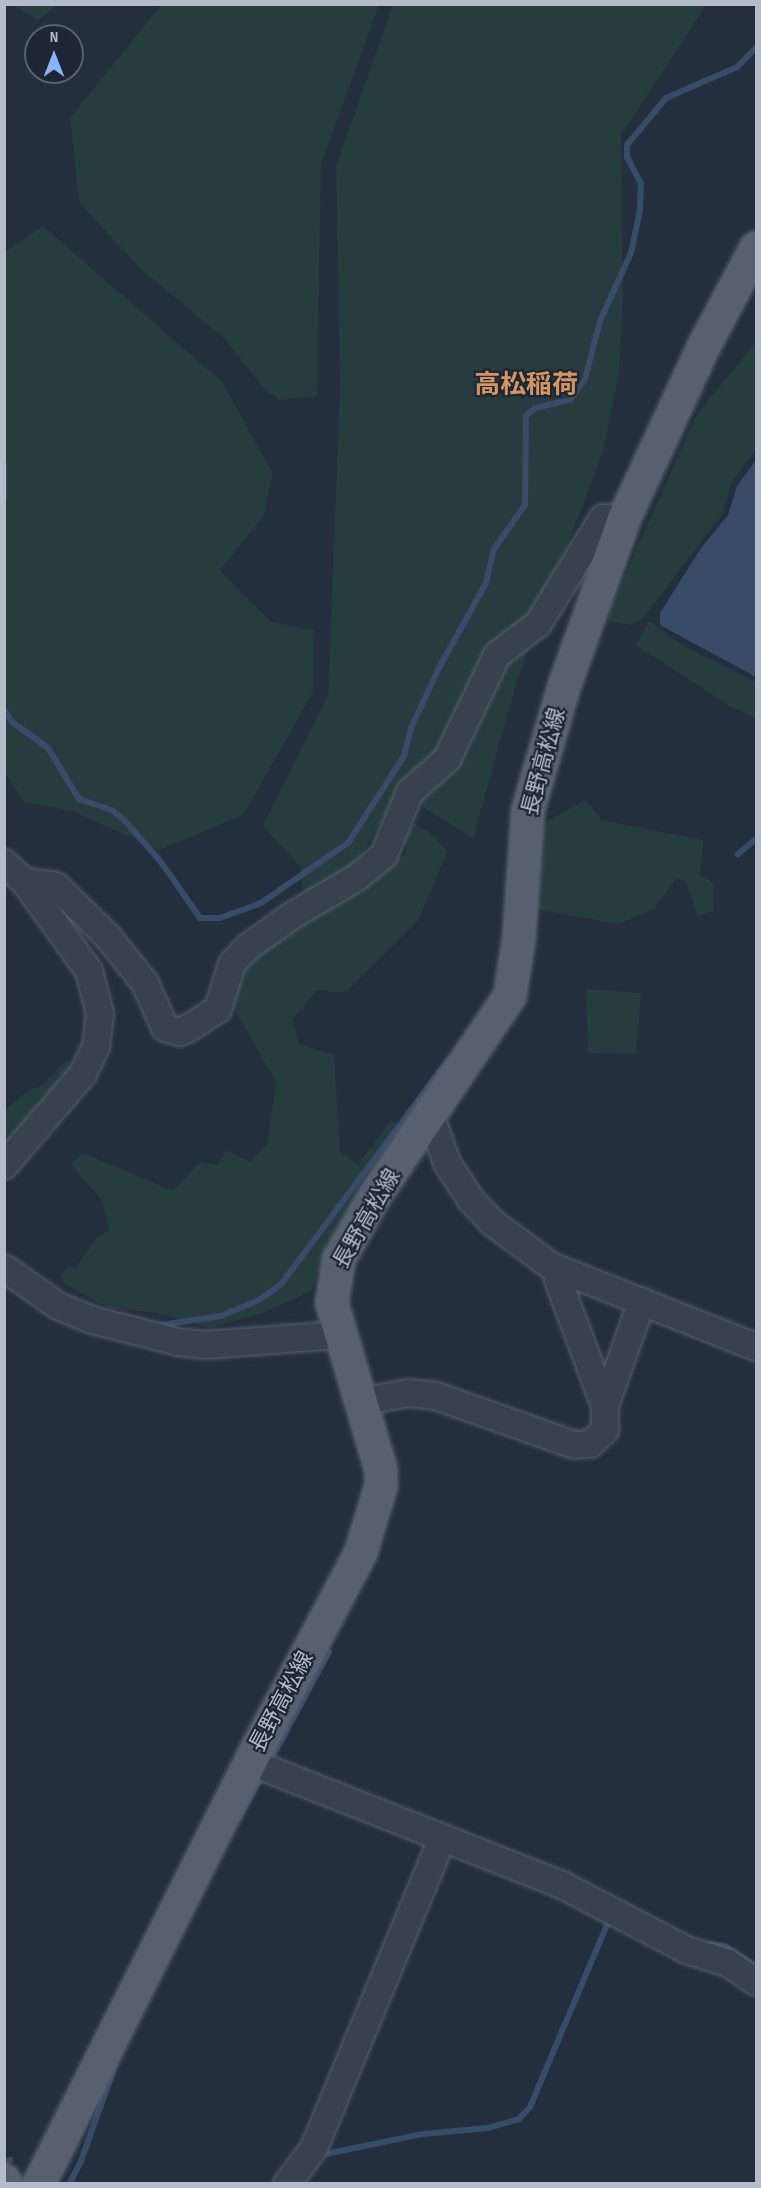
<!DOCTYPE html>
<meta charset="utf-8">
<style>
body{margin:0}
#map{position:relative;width:761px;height:2188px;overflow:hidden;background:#242f3e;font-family:"Sofia Sans Condensed","Noto Sans JP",sans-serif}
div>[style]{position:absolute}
.green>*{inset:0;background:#263c3f}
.water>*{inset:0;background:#394c67}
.stream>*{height:6px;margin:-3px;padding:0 3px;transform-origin:3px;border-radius:3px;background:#394c67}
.roads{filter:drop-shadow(0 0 2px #565f6c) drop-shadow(0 0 2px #565f6c)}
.minor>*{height:26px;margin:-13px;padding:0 13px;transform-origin:13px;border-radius:13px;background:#38414e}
.major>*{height:32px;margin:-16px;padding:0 16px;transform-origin:16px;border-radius:16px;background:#56606e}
span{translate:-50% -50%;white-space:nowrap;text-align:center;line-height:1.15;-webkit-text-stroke:4.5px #1d2633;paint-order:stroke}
.street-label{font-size:22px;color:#b4bcc9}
.quarter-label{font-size:26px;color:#d59563;font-weight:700}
.frame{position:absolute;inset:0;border:6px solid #b4bcc9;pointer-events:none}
.north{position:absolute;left:24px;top:24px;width:60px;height:60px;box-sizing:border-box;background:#1d2633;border:2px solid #59626f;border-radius:50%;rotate:0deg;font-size:16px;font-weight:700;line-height:24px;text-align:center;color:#b4bcc9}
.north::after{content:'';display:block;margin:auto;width:21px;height:27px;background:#8ab4f8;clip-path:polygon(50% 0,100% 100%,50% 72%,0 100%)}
</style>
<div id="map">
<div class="green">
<div style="clip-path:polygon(13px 5px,58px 5px,38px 20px)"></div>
<div style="clip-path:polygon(161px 5px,379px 5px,321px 164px,317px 396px,279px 400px,264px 389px,225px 339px,142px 270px,79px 202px,70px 118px)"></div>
<div style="clip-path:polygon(393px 5px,706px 5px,621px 135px,623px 301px,619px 375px,603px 451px,518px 678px,473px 838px,400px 793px,354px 866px,303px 894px,300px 866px,263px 826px,328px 695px,340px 388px,336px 166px)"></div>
<div style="clip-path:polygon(43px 226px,222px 382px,273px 474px,263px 517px,220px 570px,271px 622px,314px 630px,313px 692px,243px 815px,159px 850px,72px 811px,24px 802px,5px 772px,5px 252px)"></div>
<div style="clip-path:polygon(756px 342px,756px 450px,731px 483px,723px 514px,643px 618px,631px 625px,608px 621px,610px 608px,697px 414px)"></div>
<div style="clip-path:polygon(649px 621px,685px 647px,756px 682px,756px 718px,728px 705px,636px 645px)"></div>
<div style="clip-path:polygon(586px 799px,601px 820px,703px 840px,700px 875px,714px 883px,713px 911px,698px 916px,686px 882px,676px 878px,655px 908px,619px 924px,535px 909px,535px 829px)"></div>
<div style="clip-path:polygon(414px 823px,433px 835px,447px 852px,418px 921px,345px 993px,317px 990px,292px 1020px,299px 1044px,334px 1055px,340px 1152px,358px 1165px,391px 1120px,404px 1131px,336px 1230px,311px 1291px,265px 1312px,210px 1328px,157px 1313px,108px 1308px,63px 1283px,61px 1276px,66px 1268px,76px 1267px,97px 1237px,109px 1230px,102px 1200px,70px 1164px,83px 1153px,173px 1191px,200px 1162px,218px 1165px,227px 1150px,250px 1162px,267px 1144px,276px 1082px,228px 998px,239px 970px,270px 944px,406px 854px,405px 834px)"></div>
<div style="clip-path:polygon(586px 989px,641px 993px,636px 1054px,588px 1053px)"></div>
<div style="clip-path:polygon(67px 1059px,73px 1065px,5px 1147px,4px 1111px,30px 1089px,40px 1087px)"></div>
</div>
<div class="water">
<div style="clip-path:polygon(756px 460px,756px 677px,660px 625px,660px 613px,701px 548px,728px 515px,737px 486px)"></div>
</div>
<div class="stream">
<div style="left:4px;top:464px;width:35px;rotate:90deg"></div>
<div style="left:4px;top:710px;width:14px;rotate:56deg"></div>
<div style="left:12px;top:722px;width:44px;rotate:35.8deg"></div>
<div style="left:48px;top:748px;width:60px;rotate:58.7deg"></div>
<div style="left:79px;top:799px;width:36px;rotate:19deg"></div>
<div style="left:113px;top:811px;width:16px;rotate:40deg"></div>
<div style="left:125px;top:821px;width:55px;rotate:48.7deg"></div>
<div style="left:161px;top:862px;width:68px;rotate:55.1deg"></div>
<div style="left:200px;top:918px;width:20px"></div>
<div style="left:220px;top:918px;width:44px;rotate:-20.1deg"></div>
<div style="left:261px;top:903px;width:106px;rotate:-34.6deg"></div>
<div style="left:348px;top:843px;width:103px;rotate:-57.2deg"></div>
<div style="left:404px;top:756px;width:29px;rotate:-76deg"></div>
<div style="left:411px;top:728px;width:66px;rotate:-65deg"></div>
<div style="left:439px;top:668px;width:97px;rotate:-61.1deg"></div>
<div style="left:486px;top:583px;width:35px;rotate:-77deg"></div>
<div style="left:494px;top:549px;width:54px;rotate:-54.8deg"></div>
<div style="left:525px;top:505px;width:89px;rotate:-89.4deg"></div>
<div style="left:526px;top:416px;width:12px;rotate:-42deg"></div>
<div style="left:535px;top:408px;width:36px;rotate:-13deg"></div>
<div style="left:570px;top:400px;width:26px;rotate:-54deg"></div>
<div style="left:585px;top:379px;width:60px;rotate:-75.5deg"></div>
<div style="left:600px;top:321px;width:75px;rotate:-65.5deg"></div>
<div style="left:631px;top:253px;width:44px;rotate:-78.2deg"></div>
<div style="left:640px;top:210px;width:26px;rotate:-88deg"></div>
<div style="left:641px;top:184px;width:30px;rotate:-117deg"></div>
<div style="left:627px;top:157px;width:12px;rotate:-90deg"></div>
<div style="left:627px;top:145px;width:61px;rotate:-50.3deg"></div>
<div style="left:666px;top:98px;width:77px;rotate:-23.6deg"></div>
<div style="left:737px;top:67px;width:27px;rotate:-45deg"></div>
<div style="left:738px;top:854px;width:23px;rotate:-40deg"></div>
<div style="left:161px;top:1325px;width:61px;rotate:-8.5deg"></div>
<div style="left:221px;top:1316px;width:43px;rotate:-23deg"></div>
<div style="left:261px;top:1299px;width:26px;rotate:-37deg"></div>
<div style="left:282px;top:1283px;width:279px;rotate:-53.3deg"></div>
<div style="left:269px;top:1763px;width:126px;rotate:-61.6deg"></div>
<div style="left:239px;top:1818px;width:50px;rotate:-61.4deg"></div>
<div style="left:707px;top:1944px;width:18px;rotate:6deg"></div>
<div style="left:725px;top:1946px;width:37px;rotate:34deg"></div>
<div style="left:326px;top:2154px;width:99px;rotate:-11.7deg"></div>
<div style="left:423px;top:2134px;width:65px;rotate:-5.3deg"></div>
<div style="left:488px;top:2128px;width:32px;rotate:-16deg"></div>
<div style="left:519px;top:2119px;width:16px;rotate:-47deg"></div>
<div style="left:530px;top:2107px;width:205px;rotate:-67.1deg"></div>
<div style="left:4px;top:2163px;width:7px;rotate:-27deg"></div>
<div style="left:69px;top:2184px;width:26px;rotate:-62deg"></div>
<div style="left:81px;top:2161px;width:104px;rotate:-70.3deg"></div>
</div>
<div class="roads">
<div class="minor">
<div style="left:4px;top:863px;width:28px;rotate:42deg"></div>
<div style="left:25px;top:882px;width:110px;rotate:54.3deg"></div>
<div style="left:89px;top:971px;width:44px;rotate:75.7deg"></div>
<div style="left:100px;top:1014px;width:33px;rotate:97deg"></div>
<div style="left:96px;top:1047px;width:30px;rotate:116deg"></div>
<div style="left:83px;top:1074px;width:121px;rotate:130.7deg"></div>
<div style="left:25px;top:882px;width:31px;rotate:7deg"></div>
<div style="left:56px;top:886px;width:73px;rotate:44.4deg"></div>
<div style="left:108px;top:937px;width:59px;rotate:51.2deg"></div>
<div style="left:145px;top:983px;width:49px;rotate:66deg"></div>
<div style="left:165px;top:1028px;width:16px;rotate:15deg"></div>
<div style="left:180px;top:1032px;width:10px;rotate:-24deg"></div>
<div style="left:189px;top:1028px;width:35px;rotate:-33deg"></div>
<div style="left:218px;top:1009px;width:47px;rotate:-72.7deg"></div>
<div style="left:232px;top:964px;width:23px;rotate:-47deg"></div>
<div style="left:248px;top:947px;width:55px;rotate:-35.4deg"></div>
<div style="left:293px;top:915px;width:73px;rotate:-30.4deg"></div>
<div style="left:356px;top:878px;width:36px;rotate:-39deg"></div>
<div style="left:384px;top:855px;width:68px;rotate:-67.6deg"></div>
<div style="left:410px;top:792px;width:50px;rotate:-41.7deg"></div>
<div style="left:447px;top:759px;width:115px;rotate:-64.3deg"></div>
<div style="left:497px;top:655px;width:51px;rotate:-37.1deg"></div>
<div style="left:538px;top:624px;width:124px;rotate:-58.5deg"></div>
<div style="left:603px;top:518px;width:21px;rotate:3deg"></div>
<div style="left:431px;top:1117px;width:49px;rotate:70.8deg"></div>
<div style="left:447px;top:1163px;width:44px;rotate:57deg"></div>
<div style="left:471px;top:1200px;width:32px;rotate:46deg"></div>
<div style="left:493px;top:1223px;width:72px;rotate:36.6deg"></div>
<div style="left:551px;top:1266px;width:220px;rotate:21.6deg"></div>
<div style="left:4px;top:1268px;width:66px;rotate:35.1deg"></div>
<div style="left:58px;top:1306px;width:37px;rotate:22deg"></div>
<div style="left:92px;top:1320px;width:89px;rotate:14.3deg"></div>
<div style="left:178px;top:1342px;width:28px;rotate:6deg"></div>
<div style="left:206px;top:1345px;width:133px;rotate:-4.3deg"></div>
<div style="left:361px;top:1402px;width:48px;rotate:-10.8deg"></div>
<div style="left:408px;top:1393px;width:28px;rotate:6deg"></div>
<div style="left:436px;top:1396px;width:146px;rotate:19.5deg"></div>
<div style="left:574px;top:1445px;width:16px;rotate:-4deg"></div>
<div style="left:590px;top:1444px;width:21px;rotate:-43deg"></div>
<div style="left:605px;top:1430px;width:24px;rotate:-90deg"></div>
<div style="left:605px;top:1406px;width:134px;rotate:-110.5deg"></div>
<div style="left:558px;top:1280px;width:10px;rotate:-79deg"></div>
<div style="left:605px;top:1406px;width:111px;rotate:-70.6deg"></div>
<div style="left:250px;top:1762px;width:338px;rotate:21.5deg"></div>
<div style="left:564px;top:1886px;width:139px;rotate:27.5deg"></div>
<div style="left:687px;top:1950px;width:43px;rotate:17.6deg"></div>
<div style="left:728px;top:1963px;width:34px;rotate:34deg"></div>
<div style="left:287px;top:2184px;width:45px;rotate:-53.1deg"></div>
<div style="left:314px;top:2148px;width:334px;rotate:-67.5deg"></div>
</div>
<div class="major">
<div style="left:4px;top:2180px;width:4px;rotate:63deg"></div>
<div style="left:39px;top:2184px;width:472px;rotate:-63.4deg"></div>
<div style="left:250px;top:1762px;width:238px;rotate:-62.1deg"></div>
<div style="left:361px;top:1552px;width:69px;rotate:-73.1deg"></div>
<div style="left:381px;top:1486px;width:16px;rotate:-90deg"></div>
<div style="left:381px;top:1470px;width:174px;rotate:-106.4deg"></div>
<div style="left:332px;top:1303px;width:45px;rotate:-81deg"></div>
<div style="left:339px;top:1259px;width:73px;rotate:-60.3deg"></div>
<div style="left:375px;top:1196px;width:241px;rotate:-56deg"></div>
<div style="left:510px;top:996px;width:59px;rotate:-81.2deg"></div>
<div style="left:519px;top:938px;width:128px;rotate:-86deg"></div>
<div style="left:528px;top:810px;width:128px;rotate:-73.7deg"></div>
<div style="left:564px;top:687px;width:178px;rotate:-70.3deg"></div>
<div style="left:624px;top:519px;width:191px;rotate:-65.2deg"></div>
<div style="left:704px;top:346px;width:111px;rotate:-62deg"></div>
</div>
</div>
<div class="street-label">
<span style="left:544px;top:762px;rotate:-75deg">長野高松線</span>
<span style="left:367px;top:1219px;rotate:-60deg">長野高松線</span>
<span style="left:282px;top:1702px;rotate:-62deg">長野高松線</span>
</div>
<div class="quarter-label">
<span style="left:526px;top:386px">高松稲荷</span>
</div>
<div class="frame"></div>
<div class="north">N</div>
</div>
